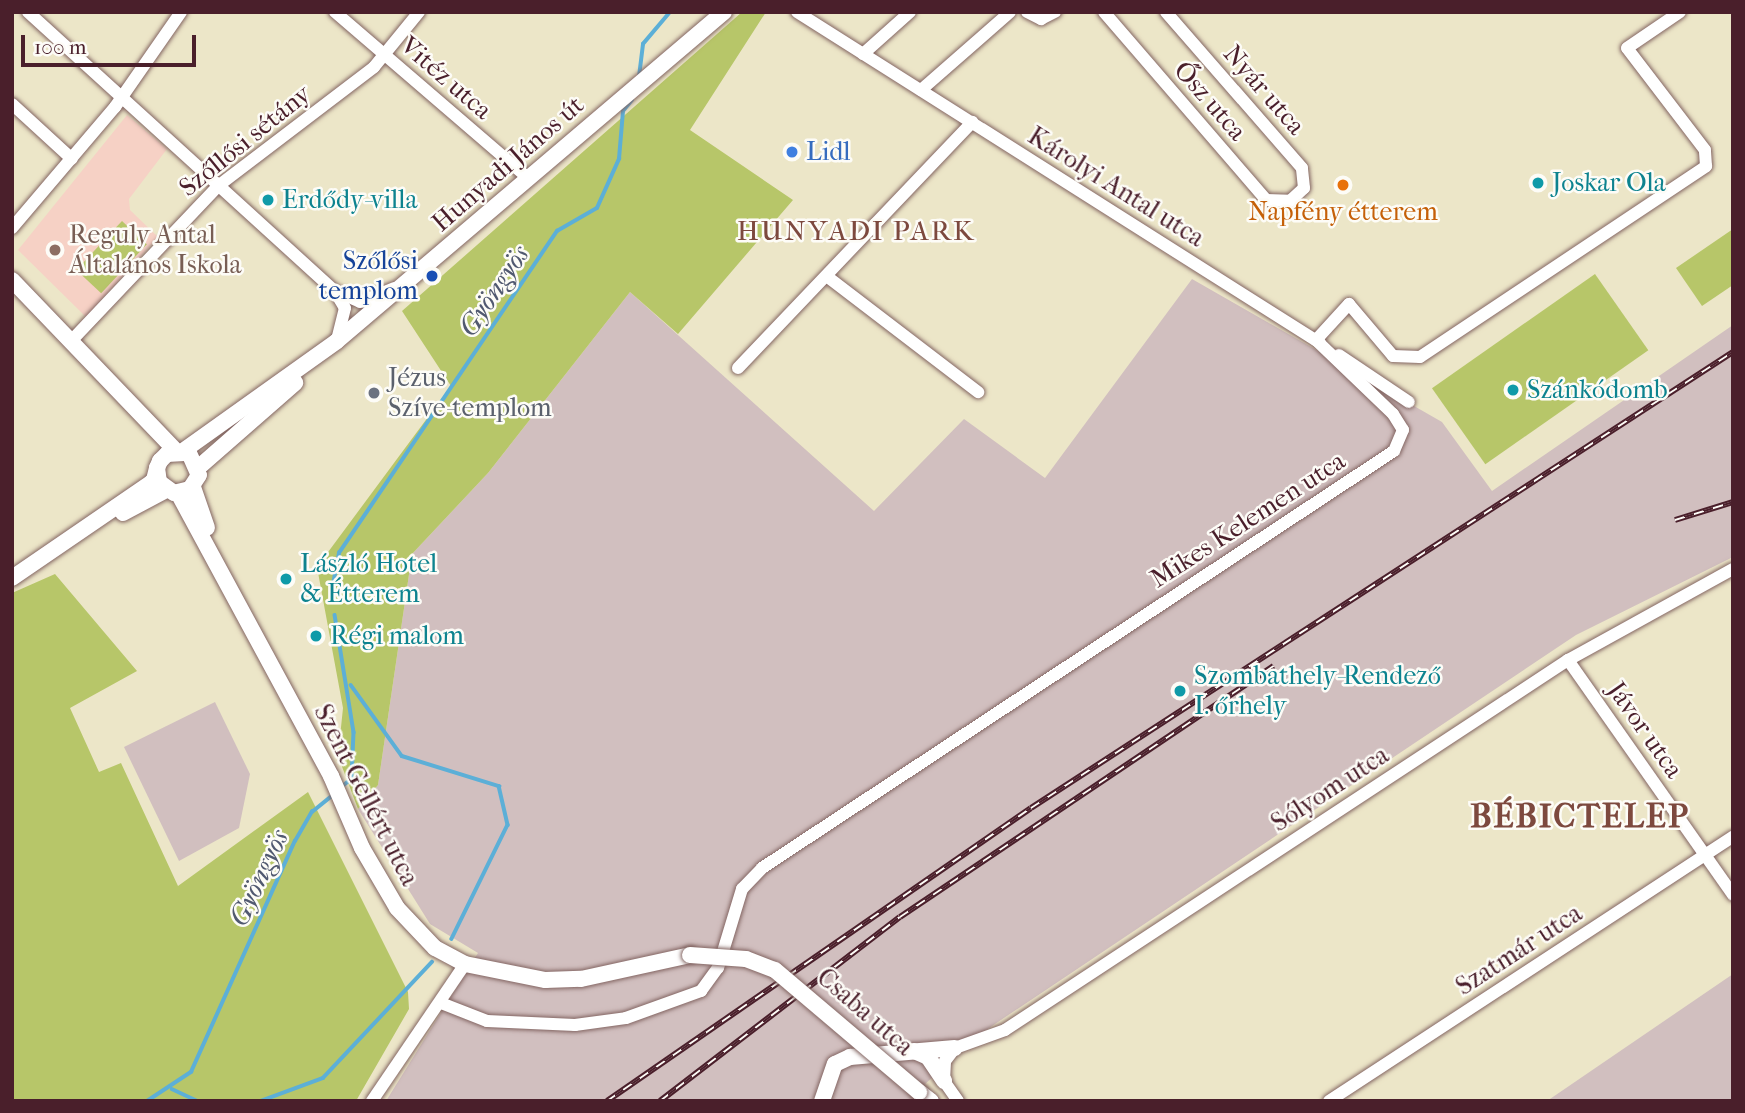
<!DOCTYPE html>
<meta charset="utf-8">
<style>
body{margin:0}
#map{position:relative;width:1745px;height:1113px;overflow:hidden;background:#ece6c8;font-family:"IM FELL French Canon",serif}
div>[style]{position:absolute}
.built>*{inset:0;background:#f6d1c5}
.industrial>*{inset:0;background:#d1bfbf}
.green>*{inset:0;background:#b7c669;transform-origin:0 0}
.stream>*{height:3.5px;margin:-1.75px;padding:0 1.75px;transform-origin:1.75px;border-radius:1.75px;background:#5cafd7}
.roads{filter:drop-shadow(0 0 2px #836562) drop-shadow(0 0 2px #836562)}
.minor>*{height:12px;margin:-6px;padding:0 6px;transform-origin:6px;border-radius:6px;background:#fff}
.tertiary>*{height:16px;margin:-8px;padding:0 8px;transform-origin:8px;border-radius:8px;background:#fff}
.rail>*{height:6px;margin-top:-3px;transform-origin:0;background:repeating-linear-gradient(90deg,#fdfcf7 0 10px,#4a1f2b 0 20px);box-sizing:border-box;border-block:2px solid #4a1f2b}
.bridges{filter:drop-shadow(0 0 2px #836562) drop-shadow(0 0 2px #836562)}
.tertiary-bridge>*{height:16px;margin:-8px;padding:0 8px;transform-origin:8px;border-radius:8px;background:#fff}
.dots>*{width:19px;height:19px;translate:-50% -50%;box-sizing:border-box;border:4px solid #fdfcf7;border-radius:50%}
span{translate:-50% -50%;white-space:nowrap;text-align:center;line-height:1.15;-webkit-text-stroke:5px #fdfcf7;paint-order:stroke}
.street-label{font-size:26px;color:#4a1f2b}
.shop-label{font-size:26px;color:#366cbe}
.left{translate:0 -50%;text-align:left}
.culture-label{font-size:26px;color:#0d838f}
.food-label{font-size:26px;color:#c56008}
.education-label{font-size:26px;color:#785e54}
.transit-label{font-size:26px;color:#164399}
.right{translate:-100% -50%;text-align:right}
.worship-label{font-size:26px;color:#5b616d}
.neighbourhood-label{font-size:28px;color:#7d493e;letter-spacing:2px}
.water-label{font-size:28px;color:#515970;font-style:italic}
.district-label{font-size:33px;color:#7d493e;font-weight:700;letter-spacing:2px}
.frame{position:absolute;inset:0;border:14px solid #4a1f2b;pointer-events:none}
.scale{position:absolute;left:21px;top:35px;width:175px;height:32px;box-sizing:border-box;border:4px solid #4a1f2b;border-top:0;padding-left:9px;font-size:21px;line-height:24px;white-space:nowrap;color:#4a1f2b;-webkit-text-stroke:5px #fdfcf7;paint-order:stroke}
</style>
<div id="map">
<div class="built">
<div style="clip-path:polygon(127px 115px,167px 149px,129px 199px,130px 210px,158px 237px,86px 317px,18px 250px)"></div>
</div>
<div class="industrial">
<div style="clip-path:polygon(1192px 279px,1442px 422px,1492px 491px,1733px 325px,1733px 557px,1576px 635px,977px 1036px,924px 1085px,943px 1101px,386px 1101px,478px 953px,430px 924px,358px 809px,378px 785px,412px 554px,488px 473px,630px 292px,874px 511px,964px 419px,1045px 478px)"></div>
<div style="clip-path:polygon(215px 702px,250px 774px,239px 828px,179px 861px,124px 747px)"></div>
<div style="clip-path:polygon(1733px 974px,1733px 1101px,1547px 1101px)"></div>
</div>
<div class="green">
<div style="clip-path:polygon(742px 12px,766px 12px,690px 130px,793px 200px,678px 334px,630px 292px,488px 473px,412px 554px,378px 785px,358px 809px,338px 756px,343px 708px,317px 567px,451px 386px,402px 311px)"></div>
<div style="left:122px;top:221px;width:34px;height:67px;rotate:43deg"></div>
<div style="clip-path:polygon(1733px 229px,1733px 285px,1702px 306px,1676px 268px)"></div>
<div style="left:1595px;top:274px;width:93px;height:199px;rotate:55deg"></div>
<div style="clip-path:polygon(55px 574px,137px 671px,70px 708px,99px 772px,121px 763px,178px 886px,308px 792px,408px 992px,409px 1009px,356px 1101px,12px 1101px,12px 593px)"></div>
</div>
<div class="stream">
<div style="left:639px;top:77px;width:33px;rotate:-83deg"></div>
<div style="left:643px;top:44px;width:42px;rotate:-49.8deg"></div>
<div style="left:331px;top:595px;width:43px;rotate:-79.2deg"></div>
<div style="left:339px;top:553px;width:389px;rotate:-55.9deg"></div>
<div style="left:557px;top:231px;width:46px;rotate:-29.9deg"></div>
<div style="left:597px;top:208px;width:54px;rotate:-65.8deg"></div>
<div style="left:619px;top:159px;width:48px;rotate:-85.2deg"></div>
<div style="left:623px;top:111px;width:14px;rotate:-51deg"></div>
<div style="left:335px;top:615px;width:119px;rotate:80.8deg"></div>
<div style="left:354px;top:732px;width:47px;rotate:92.4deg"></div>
<div style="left:352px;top:779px;width:14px;rotate:141deg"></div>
<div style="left:351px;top:685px;width:87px;rotate:54.3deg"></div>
<div style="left:402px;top:756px;width:102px;rotate:17.2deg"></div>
<div style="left:499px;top:786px;width:40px;rotate:77deg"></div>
<div style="left:508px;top:825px;width:127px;rotate:116.2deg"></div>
<div style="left:172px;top:1089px;width:29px;rotate:25deg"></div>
<div style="left:147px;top:1101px;width:53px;rotate:-33.4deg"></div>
<div style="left:191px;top:1072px;width:253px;rotate:-65.8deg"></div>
<div style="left:295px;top:841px;width:34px;rotate:-60deg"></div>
<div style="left:312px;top:812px;width:27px;rotate:-39deg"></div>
<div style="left:261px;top:1101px;width:66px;rotate:-20.4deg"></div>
<div style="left:323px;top:1078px;width:159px;rotate:-46.8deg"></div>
</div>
<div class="roads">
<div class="minor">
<div style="left:28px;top:12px;width:413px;rotate:42.3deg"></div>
<div style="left:334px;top:290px;width:21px;rotate:59deg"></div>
<div style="left:345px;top:308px;width:34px;rotate:104deg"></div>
<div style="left:335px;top:12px;width:255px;rotate:40.7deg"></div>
<div style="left:797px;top:12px;width:619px;rotate:32.33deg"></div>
<div style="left:1027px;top:12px;width:16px;rotate:27deg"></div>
<div style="left:1041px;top:19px;width:16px;rotate:-27deg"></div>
<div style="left:1104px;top:12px;width:248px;rotate:49.2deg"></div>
<div style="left:1266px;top:200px;width:24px;rotate:2deg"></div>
<div style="left:1290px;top:201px;width:19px;rotate:-43deg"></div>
<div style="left:1304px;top:188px;width:20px;rotate:-96deg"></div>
<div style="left:1302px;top:168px;width:207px;rotate:-131.1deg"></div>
<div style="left:863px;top:54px;width:63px;rotate:-41.8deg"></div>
<div style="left:921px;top:90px;width:118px;rotate:-41.2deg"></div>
<div style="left:12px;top:104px;width:81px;rotate:42.5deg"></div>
<div style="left:12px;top:228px;width:159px;rotate:-49.6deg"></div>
<div style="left:115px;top:107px;width:116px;rotate:-55.2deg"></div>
<div style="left:829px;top:278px;width:188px;rotate:37.4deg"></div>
<div style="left:337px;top:292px;width:25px;rotate:23deg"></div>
<div style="left:360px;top:302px;width:37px;rotate:-22deg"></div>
<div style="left:73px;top:339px;width:211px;rotate:-46.5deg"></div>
<div style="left:218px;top:186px;width:196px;rotate:-37.3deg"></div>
<div style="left:374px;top:67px;width:71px;rotate:-50.7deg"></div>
<div style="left:1316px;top:340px;width:49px;rotate:-47.5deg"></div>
<div style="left:1349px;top:304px;width:68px;rotate:49.8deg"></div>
<div style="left:1393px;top:356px;width:27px;rotate:2deg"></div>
<div style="left:1420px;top:357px;width:344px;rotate:-33.7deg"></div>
<div style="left:1706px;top:166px;width:16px;rotate:-94deg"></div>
<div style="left:1705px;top:150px;width:128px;rotate:-127.4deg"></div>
<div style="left:1627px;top:48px;width:64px;rotate:-34.2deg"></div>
<div style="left:1339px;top:355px;width:84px;rotate:33.9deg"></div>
<div style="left:738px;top:368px;width:340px;rotate:-46.4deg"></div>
<div style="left:1568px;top:660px;width:287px;rotate:54.9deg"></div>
<div style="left:441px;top:1003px;width:49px;rotate:21.4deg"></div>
<div style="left:487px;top:1021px;width:88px;rotate:2.6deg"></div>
<div style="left:575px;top:1025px;width:51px;rotate:-7.8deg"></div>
<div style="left:626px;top:1018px;width:80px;rotate:-19.8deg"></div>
<div style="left:701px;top:991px;width:29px;rotate:-54deg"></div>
<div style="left:718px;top:968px;width:83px;rotate:-73.1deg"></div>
<div style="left:742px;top:889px;width:29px;rotate:-46deg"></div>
<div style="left:762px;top:868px;width:757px;rotate:-33.42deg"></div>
<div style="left:1394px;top:451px;width:23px;rotate:-67deg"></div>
<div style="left:1403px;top:430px;width:19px;rotate:-122deg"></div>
<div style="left:1393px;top:414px;width:107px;rotate:-136.1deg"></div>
<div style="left:372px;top:1101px;width:166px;rotate:-55.8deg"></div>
<div style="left:958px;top:1101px;width:24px;rotate:-125deg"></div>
<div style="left:944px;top:1081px;width:20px;rotate:-87deg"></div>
<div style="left:945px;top:1061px;width:16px;rotate:-52deg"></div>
<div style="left:955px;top:1048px;width:53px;rotate:-19.8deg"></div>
<div style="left:1005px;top:1030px;width:674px;rotate:-33.31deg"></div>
<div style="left:1568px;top:660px;width:188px;rotate:-28.9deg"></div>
<div style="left:1329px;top:1101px;width:483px;rotate:-33.2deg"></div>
</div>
<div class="tertiary">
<div style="left:12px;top:280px;width:237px;rotate:46.2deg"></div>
<div style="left:183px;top:451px;width:189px;rotate:-35.5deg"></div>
<div style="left:337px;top:341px;width:508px;rotate:-40.37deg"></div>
<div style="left:199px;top:467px;width:128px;rotate:-41.2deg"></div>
<div style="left:193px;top:487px;width:43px;rotate:71.1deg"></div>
<div style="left:178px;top:493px;width:322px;rotate:61.6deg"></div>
<div style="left:331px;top:776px;width:78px;rotate:66.7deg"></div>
<div style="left:362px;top:848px;width:69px;rotate:59.7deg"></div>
<div style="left:397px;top:908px;width:55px;rotate:46.5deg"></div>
<div style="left:435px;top:948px;width:34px;rotate:28deg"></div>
<div style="left:465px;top:964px;width:82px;rotate:11.3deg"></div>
<div style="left:545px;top:980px;width:36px;rotate:-2deg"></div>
<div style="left:581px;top:979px;width:112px;rotate:-12.4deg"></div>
<div style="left:123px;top:513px;width:49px;rotate:-28.1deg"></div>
<div style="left:12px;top:578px;width:168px;rotate:-34.4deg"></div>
<div style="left:151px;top:483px;width:4px;rotate:-45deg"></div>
<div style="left:154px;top:480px;width:12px;rotate:-76deg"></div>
<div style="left:157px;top:468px;width:8px;rotate:-67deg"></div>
<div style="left:160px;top:461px;width:10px;rotate:-45deg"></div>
<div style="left:167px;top:454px;width:22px;rotate:-3deg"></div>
<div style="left:189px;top:453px;width:24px;rotate:66deg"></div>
<div style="left:199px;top:475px;width:17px;rotate:123deg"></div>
<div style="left:190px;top:489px;width:16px;rotate:166deg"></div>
<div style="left:174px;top:493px;width:19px;rotate:-144deg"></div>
<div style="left:159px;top:482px;width:14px;rotate:-98deg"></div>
<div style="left:914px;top:1051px;width:15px;rotate:23deg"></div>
<div style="left:928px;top:1057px;width:29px;rotate:56deg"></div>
<div style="left:919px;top:1092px;width:15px;rotate:37deg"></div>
<div style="left:822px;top:1101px;width:39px;rotate:-71deg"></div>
<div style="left:835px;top:1064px;width:17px;rotate:-25deg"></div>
<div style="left:850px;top:1057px;width:105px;rotate:-4.9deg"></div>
</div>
</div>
<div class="rail">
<div style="left:1675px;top:520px;width:61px;rotate:-17.2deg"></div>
<div style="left:607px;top:1101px;width:515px;rotate:-34.65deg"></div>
<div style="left:1031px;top:808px;width:837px;rotate:-33.01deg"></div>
<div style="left:660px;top:1101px;width:302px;rotate:-37.5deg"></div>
<div style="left:900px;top:917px;width:450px;rotate:-33.9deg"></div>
</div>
<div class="bridges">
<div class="tertiary-bridge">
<div style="left:690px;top:955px;width:56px;rotate:4.1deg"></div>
<div style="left:746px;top:959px;width:31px;rotate:21deg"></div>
<div style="left:775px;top:970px;width:189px;rotate:40.3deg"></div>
</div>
</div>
<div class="dots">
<div style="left:792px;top:152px;background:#3f7fe0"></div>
<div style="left:1538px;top:183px;background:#0f9aa8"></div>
<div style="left:1343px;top:185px;background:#e8710a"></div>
<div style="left:268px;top:200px;background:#0f9aa8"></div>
<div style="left:55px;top:250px;background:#8d6e63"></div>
<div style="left:432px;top:276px;background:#1a4fb4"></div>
<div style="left:1513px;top:390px;background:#0f9aa8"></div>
<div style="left:374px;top:393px;background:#6b7280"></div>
<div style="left:286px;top:579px;background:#0f9aa8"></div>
<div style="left:316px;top:636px;background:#0f9aa8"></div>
<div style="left:1180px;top:691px;background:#0f9aa8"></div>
</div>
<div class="street-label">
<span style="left:446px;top:78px;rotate:41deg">Vitéz utca</span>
<span style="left:1264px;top:90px;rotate:49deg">Nyár utca</span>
<span style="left:1210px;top:101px;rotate:49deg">Ősz utca</span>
<span style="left:245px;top:141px;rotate:-39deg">Szőllősi sétány</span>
<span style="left:508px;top:164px;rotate:-41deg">Hunyadi János út</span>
<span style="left:1116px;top:187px;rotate:32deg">Károlyi Antal utca</span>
<span style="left:1248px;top:520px;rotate:-33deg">Mikes Kelemen utca</span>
<span style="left:1645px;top:730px;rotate:55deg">Jávor utca</span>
<span style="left:1330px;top:789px;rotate:-33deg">Sólyom utca</span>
<span style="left:366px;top:795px;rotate:63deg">Szent Gellért utca</span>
<span style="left:1519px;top:950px;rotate:-33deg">Szatmár utca</span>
<span style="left:865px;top:1012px;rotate:41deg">Csaba utca</span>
</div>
<div class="shop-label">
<span class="left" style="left:806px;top:152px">Lidl</span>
</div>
<div class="culture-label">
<span class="left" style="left:1552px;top:183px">Joskar Ola</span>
<span class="left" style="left:282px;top:200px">Erdődy-villa</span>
<span class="left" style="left:1527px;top:390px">Szánkódomb</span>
<span class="left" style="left:300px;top:579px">László Hotel<br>&amp; Étterem</span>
<span class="left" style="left:330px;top:636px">Régi malom</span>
<span class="left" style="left:1194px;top:691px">Szombathely-Rendező<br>I. őrhely</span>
</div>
<div class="food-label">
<span style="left:1343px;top:212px">Napfény étterem</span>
</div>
<div class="education-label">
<span class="left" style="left:69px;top:250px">Reguly Antal<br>Általános Iskola</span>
</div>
<div class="transit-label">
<span class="right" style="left:418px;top:276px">Szőlősi<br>templom</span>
</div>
<div class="worship-label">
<span class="left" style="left:388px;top:393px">Jézus<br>Szíve-templom</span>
</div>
<div class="neighbourhood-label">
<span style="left:856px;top:231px">HUNYADI PARK</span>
</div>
<div class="water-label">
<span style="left:494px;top:291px;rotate:-56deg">Gyöngyös</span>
<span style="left:259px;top:878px;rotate:-65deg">Gyöngyös</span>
</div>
<div class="district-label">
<span style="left:1580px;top:817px">BÉBICTELEP</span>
</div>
<div class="frame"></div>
<div class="scale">100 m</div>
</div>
